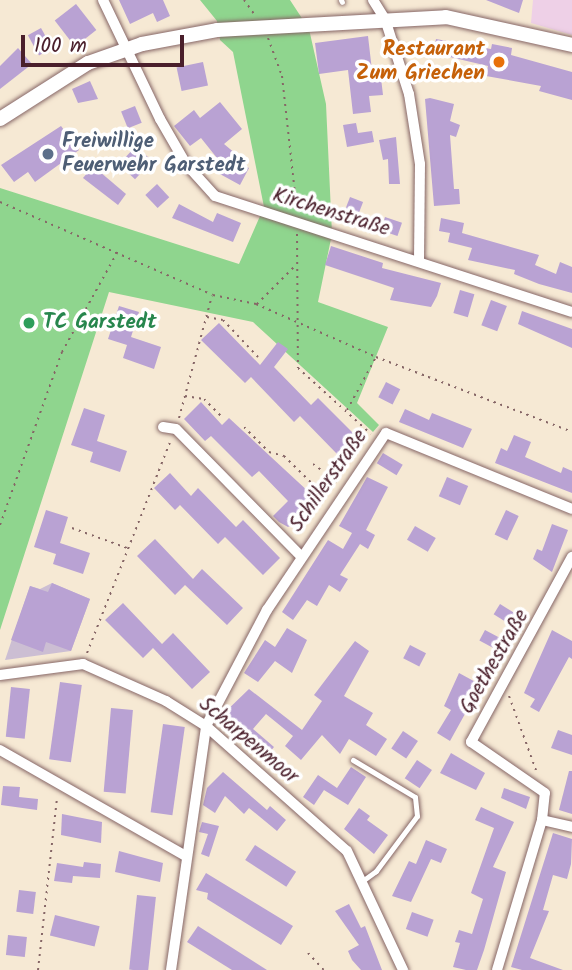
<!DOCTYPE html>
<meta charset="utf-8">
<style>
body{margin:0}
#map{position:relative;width:572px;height:970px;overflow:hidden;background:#f6e9d4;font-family:Kalam,sans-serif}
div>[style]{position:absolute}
.built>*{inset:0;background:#eed0e7}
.industrial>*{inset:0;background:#ccbed3}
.green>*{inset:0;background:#8fd58e}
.building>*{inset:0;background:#b9a2d3;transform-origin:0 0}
.path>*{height:2px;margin-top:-1px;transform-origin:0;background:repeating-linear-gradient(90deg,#866666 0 2px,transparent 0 7px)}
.roads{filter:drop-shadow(0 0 2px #866666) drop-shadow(0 0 2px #866666)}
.lane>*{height:5px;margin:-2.5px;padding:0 2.5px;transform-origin:2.5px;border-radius:2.5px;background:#fff}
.street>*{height:10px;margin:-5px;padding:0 5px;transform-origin:5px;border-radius:5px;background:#fff}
.secondary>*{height:14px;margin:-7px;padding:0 7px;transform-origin:7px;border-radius:7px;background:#fff}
.dots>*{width:19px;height:19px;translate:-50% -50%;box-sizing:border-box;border:4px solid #fff;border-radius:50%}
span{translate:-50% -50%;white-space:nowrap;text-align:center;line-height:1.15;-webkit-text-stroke:7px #fff;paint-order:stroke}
.food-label{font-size:21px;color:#c56008;font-weight:700}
.right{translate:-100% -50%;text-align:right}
.service-label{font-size:21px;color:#4e5e75;font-weight:700}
.left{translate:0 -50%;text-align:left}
.street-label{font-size:21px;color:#4a1f2b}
.leisure-label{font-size:21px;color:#27864d;font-weight:700}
.scale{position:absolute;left:21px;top:35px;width:163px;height:32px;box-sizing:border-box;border:4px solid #4a1f2b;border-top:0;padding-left:9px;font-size:21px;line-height:24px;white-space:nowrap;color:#4a1f2b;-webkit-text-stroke:5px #fff;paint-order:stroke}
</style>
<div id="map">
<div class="built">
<div style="clip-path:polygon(533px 0,572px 0,572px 35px,531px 23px)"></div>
</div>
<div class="industrial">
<div style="clip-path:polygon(52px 583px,90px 599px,71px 651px,5px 660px,30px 586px,40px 589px)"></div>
</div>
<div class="green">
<div style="clip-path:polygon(200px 0,290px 0,309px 29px,326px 104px,332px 234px,318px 302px,388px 327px,357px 403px,379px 425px,373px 432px,253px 322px,109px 292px,0 630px,0 188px,239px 264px,264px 207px,233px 52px,220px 40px,217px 21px)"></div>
</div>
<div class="building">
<div style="clip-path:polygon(119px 0,163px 0,170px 16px,157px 22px,153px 13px,130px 24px)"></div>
<div style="clip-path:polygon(486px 0,523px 0,519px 13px)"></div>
<div style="left:76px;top:4px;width:33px;height:27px;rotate:52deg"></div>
<div style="left:41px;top:28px;width:23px;height:15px;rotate:61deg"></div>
<div style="clip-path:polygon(368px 36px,373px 79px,381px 78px,383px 95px,369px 96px,371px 112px,353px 114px,348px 70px,319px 74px,315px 43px)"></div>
<div style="clip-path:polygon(436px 39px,491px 49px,492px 44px,512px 48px,511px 55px,572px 72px,572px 100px,539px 91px,541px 86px,486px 76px,488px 66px,433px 53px)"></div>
<div style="clip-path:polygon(18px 48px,32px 64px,0 89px,0 66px)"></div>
<div style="left:203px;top:62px;width:24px;height:27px;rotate:78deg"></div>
<div style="clip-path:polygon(90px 81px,98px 99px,78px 103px,72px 89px)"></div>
<div style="clip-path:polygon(430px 98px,454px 104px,450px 121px,460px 125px,456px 137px,450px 135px,454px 189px,459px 189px,460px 204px,434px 206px,425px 99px)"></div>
<div style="clip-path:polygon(220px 102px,242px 129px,224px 144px,236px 154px,232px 160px,249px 168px,240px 185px,209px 168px,217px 158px,201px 138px,190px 146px,174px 126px,194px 110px,200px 118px)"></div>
<div style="left:135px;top:106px;width:18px;height:15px;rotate:68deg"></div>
<div style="clip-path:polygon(356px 123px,358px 133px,372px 131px,374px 142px,347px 147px,343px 125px)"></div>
<div style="clip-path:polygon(61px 126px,79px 150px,35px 182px,28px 172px,14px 182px,1px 165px)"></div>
<div style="clip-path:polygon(396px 137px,400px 184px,389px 184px,388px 159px,383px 160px,379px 140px)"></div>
<div style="left:136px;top:146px;width:22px;height:25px;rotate:43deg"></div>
<div style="clip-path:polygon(93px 166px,126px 194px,118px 205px,83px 178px)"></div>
<div style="left:157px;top:184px;width:18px;height:16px;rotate:47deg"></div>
<div style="left:350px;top:197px;width:14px;height:20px;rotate:21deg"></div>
<div style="clip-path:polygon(179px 204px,213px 222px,217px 213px,241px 223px,233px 242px,172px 218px)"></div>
<div style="left:385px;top:217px;width:18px;height:14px;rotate:19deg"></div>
<div style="clip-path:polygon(441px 218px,464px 223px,462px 233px,539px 255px,535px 265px,556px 274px,560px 262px,572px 267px,572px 293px,539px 284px,514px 274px,515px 270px,468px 260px,472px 248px,448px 242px,450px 233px,439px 231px)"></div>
<div style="clip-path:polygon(331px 246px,383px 263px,382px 268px,441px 283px,437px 296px,431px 307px,390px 300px,394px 288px,325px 265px)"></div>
<div style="left:460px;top:290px;width:15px;height:24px;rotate:16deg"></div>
<div style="left:491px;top:300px;width:17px;height:27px;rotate:21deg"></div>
<div style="clip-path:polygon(119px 306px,139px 312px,131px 337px,161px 347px,154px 369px,123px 358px,127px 345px,108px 339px)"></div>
<div style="clip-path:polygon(522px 311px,572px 329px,572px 348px,518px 324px)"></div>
<div style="clip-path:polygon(219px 323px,260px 365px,278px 342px,288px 349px,274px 367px,311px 405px,318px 398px,356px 436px,337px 454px,300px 416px,294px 422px,251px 377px,245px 383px,201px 340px)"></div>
<div style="left:386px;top:382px;width:16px;height:17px;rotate:27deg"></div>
<div style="clip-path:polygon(201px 402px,222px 425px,229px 418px,311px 494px,306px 499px,313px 507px,303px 522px,288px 527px,279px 522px,273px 516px,288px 501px,259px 471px,252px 477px,211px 436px,205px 441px,184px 419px)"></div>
<div style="clip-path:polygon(84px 408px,105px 415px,97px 441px,127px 451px,120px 472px,90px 462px,93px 452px,71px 445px)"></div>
<div style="clip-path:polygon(405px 409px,429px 420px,432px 413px,472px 429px,463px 448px,399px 422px)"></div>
<div style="clip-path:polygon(514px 435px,531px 442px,525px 457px,561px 473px,563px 467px,572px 471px,572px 493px,495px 463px,501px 448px,507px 451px)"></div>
<div style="left:383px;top:453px;width:23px;height:12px;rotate:31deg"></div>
<div style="clip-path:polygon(170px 473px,191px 496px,198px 488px,236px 527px,243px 520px,280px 558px,263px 575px,225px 537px,218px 544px,180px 505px,175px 510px,154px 488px)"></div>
<div style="clip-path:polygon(367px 477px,388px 487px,366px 530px,375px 535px,368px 549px,360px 544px,340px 575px,348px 579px,340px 592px,329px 585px,317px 606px,307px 600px,293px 620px,282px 612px,328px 540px,343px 549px,352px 533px,339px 526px)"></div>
<div style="left:447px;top:477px;width:23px;height:21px;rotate:23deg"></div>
<div style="clip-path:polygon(46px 510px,68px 517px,60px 543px,90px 553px,83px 574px,53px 564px,56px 554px,34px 547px)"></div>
<div style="left:506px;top:510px;width:14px;height:27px;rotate:25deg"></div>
<div style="clip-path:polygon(552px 524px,568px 530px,552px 572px,533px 559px,537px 549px,542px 551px)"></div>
<div style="left:415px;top:526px;width:24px;height:16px;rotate:30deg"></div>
<div style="clip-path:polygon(155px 539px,193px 579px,202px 569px,243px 608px,227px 625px,185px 585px,175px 595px,137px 556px)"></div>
<div style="clip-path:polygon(52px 583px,90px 599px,71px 651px,46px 642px,43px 652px,11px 640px,30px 586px,48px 592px)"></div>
<div style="clip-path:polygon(123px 603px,162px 644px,173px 633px,210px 672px,192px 689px,153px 648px,143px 658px,105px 620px)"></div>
<div style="left:500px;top:604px;width:28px;height:12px;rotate:32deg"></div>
<div style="clip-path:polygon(287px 628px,307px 640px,292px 673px,275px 661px,258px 682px,244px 673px,265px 640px,275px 647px)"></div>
<div style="left:485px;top:630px;width:30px;height:12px;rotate:28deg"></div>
<div style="clip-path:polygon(552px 630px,572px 641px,572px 659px,569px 657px,539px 712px,530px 707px,535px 699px,524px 693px)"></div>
<div style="clip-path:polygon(355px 641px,369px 651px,344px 696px,373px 713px,366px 725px,387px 739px,376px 756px,349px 739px,340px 754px,322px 735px,301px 760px,285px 746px,293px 736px,266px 714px,253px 729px,274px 747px,263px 760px,220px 717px,249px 689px,302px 730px,322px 701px,314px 695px)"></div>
<div style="left:410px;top:645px;width:18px;height:15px;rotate:27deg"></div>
<div style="clip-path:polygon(459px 673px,481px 685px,450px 741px,437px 733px,451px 710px,444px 706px)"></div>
<div style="left:60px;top:682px;width:22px;height:78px;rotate:8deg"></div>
<div style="left:11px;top:687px;width:19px;height:50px;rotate:6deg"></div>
<div style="left:111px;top:708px;width:22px;height:84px;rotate:5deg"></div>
<div style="left:163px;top:724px;width:22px;height:89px;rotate:8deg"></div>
<div style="clip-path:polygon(558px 730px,572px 735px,572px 755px,551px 748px)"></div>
<div style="left:403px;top:731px;width:18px;height:21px;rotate:34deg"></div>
<div style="clip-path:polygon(451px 753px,485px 773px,476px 790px,440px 773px)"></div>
<div style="left:417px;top:760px;width:18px;height:22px;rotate:34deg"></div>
<div style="clip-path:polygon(351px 767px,366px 777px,348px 805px,324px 790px,314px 805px,303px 797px,318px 775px,337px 788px)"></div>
<div style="clip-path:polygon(569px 771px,572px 771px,572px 814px,559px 810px)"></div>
<div style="clip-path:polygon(223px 772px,267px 810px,270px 806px,286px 820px,277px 831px,249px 808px,244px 814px,225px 796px,215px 813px,203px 805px,207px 788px)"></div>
<div style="clip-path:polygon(3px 786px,20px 787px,19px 797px,38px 799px,37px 810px,1px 805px)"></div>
<div style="clip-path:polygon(504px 788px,530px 797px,526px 809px,501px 798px)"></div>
<div style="clip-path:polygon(481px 807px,514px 822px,493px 867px,506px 872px,484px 950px,477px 970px,466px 970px,453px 967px,460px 943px,455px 942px,459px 930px,472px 934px,483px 899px,471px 893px,494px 828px,475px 820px)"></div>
<div style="clip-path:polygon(359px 808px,370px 816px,367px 820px,388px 835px,374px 854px,344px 829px)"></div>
<div style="clip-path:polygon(62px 814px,102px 822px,101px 843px,61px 835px)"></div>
<div style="clip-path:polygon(202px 822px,219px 826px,209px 857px,201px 854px,208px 834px,199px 832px)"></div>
<div style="clip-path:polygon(553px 833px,572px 839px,571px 864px,567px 879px,553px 875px,543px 910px,549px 911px,530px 958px,563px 970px,522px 970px,511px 967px)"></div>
<div style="clip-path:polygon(426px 840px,447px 849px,441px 863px,431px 859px,411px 902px,392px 896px,409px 861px,416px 864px)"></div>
<div style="left:255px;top:845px;width:49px;height:18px;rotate:33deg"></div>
<div style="clip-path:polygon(119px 851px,163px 863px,160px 882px,115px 872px)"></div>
<div style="clip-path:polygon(84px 862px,101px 864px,100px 878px,73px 876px,72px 883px,54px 881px,57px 863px,83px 867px)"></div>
<div style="clip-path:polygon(206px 873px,293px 926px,281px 945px,207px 899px,208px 893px,196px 890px)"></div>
<div style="left:19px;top:890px;width:17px;height:22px;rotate:7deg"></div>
<div style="left:137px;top:895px;width:19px;height:75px;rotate:6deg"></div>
<div style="clip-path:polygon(349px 904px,361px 928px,365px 926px,382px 970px,361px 970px,352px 960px,348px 951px,359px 945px,335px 911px)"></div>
<div style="left:412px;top:912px;width:23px;height:18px;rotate:20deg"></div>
<div style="left:55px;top:915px;width:46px;height:21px;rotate:14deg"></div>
<div style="clip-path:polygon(198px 926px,267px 970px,232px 970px,187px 942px)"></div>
<div style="left:8px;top:935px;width:19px;height:20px;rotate:6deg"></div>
</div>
<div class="path">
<div style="left:244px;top:0;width:19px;rotate:54deg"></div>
<div style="left:268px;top:38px;width:40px;rotate:69.8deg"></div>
<div style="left:282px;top:76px;width:136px;rotate:83.7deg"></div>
<div style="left:0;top:202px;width:232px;rotate:23.6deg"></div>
<div style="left:213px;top:295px;width:44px;rotate:11.8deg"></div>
<div style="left:256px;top:304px;width:131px;rotate:23.8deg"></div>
<div style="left:297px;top:234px;width:134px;rotate:89.6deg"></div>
<div style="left:298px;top:368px;width:98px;rotate:42.1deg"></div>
<div style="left:257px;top:304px;width:54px;rotate:-45deg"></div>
<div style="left:207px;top:317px;width:16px;rotate:11deg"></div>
<div style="left:223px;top:320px;width:51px;rotate:46.6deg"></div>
<div style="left:185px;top:396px;width:19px;rotate:9deg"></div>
<div style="left:204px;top:399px;width:24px;rotate:45deg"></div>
<div style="left:347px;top:410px;width:60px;rotate:-61.3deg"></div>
<div style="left:376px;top:357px;width:210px;rotate:20.9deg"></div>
<div style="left:179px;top:418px;width:126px;rotate:-74.9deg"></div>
<div style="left:244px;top:427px;width:35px;rotate:45deg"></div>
<div style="left:269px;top:452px;width:16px;rotate:15deg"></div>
<div style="left:284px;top:456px;width:63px;rotate:44.4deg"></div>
<div style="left:313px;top:464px;width:34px;rotate:36deg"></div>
<div style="left:0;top:525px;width:184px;rotate:-70.3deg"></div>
<div style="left:62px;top:352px;width:115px;rotate:-61deg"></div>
<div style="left:72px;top:528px;width:59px;rotate:20deg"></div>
<div style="left:87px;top:653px;width:229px;rotate:-68.5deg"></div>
<div style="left:509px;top:696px;width:82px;rotate:70deg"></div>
<div style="left:308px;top:953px;width:23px;rotate:47deg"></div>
<div style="left:38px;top:970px;width:174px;rotate:-83.7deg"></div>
</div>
<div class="roads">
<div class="lane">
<div style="left:341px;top:0;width:2px;rotate:63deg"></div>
<div style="left:353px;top:760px;width:72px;rotate:30.8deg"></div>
<div style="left:415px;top:797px;width:19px;rotate:84deg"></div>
<div style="left:417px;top:816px;width:69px;rotate:126.7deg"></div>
<div style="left:376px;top:871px;width:17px;rotate:144deg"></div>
</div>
<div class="street">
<div style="left:103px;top:0;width:132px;rotate:64.4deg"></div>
<div style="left:160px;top:119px;width:52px;rotate:60deg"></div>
<div style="left:186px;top:164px;width:43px;rotate:47.8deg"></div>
<div style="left:215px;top:196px;width:375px;rotate:18deg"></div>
<div style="left:373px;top:0;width:22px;rotate:58deg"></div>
<div style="left:385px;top:19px;width:79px;rotate:72.3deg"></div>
<div style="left:409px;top:94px;width:71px;rotate:81.1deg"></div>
<div style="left:420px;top:164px;width:96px;rotate:90.6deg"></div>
<div style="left:163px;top:427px;width:13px;rotate:9deg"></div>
<div style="left:176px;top:429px;width:178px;rotate:45.5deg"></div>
<div style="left:0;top:675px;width:84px;rotate:-7.5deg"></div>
<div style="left:83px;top:664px;width:91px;rotate:24deg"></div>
<div style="left:166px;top:701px;width:47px;rotate:32deg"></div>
<div style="left:206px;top:726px;width:188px;rotate:41.6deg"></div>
<div style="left:347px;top:851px;width:132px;rotate:64.8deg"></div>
<div style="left:0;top:750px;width:212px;rotate:29.7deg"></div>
<div style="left:542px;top:820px;width:31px;rotate:13deg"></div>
<div style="left:171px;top:970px;width:246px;rotate:-81.8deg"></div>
<div style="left:206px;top:726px;width:131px;rotate:-62.3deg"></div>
<div style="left:267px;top:610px;width:213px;rotate:-56.1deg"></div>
<div style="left:386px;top:433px;width:201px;rotate:22.2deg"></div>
<div style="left:497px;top:970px;width:157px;rotate:-73.3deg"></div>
<div style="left:542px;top:820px;width:27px;rotate:-84deg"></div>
<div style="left:545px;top:793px;width:90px;rotate:-145.4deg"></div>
<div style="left:471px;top:742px;width:211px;rotate:-61.4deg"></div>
</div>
<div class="secondary">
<div style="left:0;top:119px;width:104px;rotate:-32.5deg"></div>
<div style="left:88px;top:63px;width:57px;rotate:-19.4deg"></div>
<div style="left:142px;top:44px;width:76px;rotate:-10.6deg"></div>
<div style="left:217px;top:30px;width:229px;rotate:-3.2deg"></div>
<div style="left:446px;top:17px;width:129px;rotate:12.5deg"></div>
</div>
</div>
<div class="dots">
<div style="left:499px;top:62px;background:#e8710a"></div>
<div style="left:48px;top:154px;background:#5c6f8a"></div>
<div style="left:29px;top:323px;background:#2e9e5b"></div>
</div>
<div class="food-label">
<span class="right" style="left:485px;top:62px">Restaurant<br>Zum Griechen</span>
</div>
<div class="service-label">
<span class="left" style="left:62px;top:154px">Freiwillige<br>Feuerwehr Garstedt</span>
</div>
<div class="street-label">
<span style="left:331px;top:213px;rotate:17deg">Kirchenstraße</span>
<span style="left:329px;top:481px;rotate:-55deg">Schillerstraße</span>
<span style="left:495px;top:662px;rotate:-60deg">Goethestraße</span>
<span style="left:248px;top:741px;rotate:40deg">Scharpenmoor</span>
</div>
<div class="leisure-label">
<span class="left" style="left:43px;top:323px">TC Garstedt</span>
</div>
<div class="scale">100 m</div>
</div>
